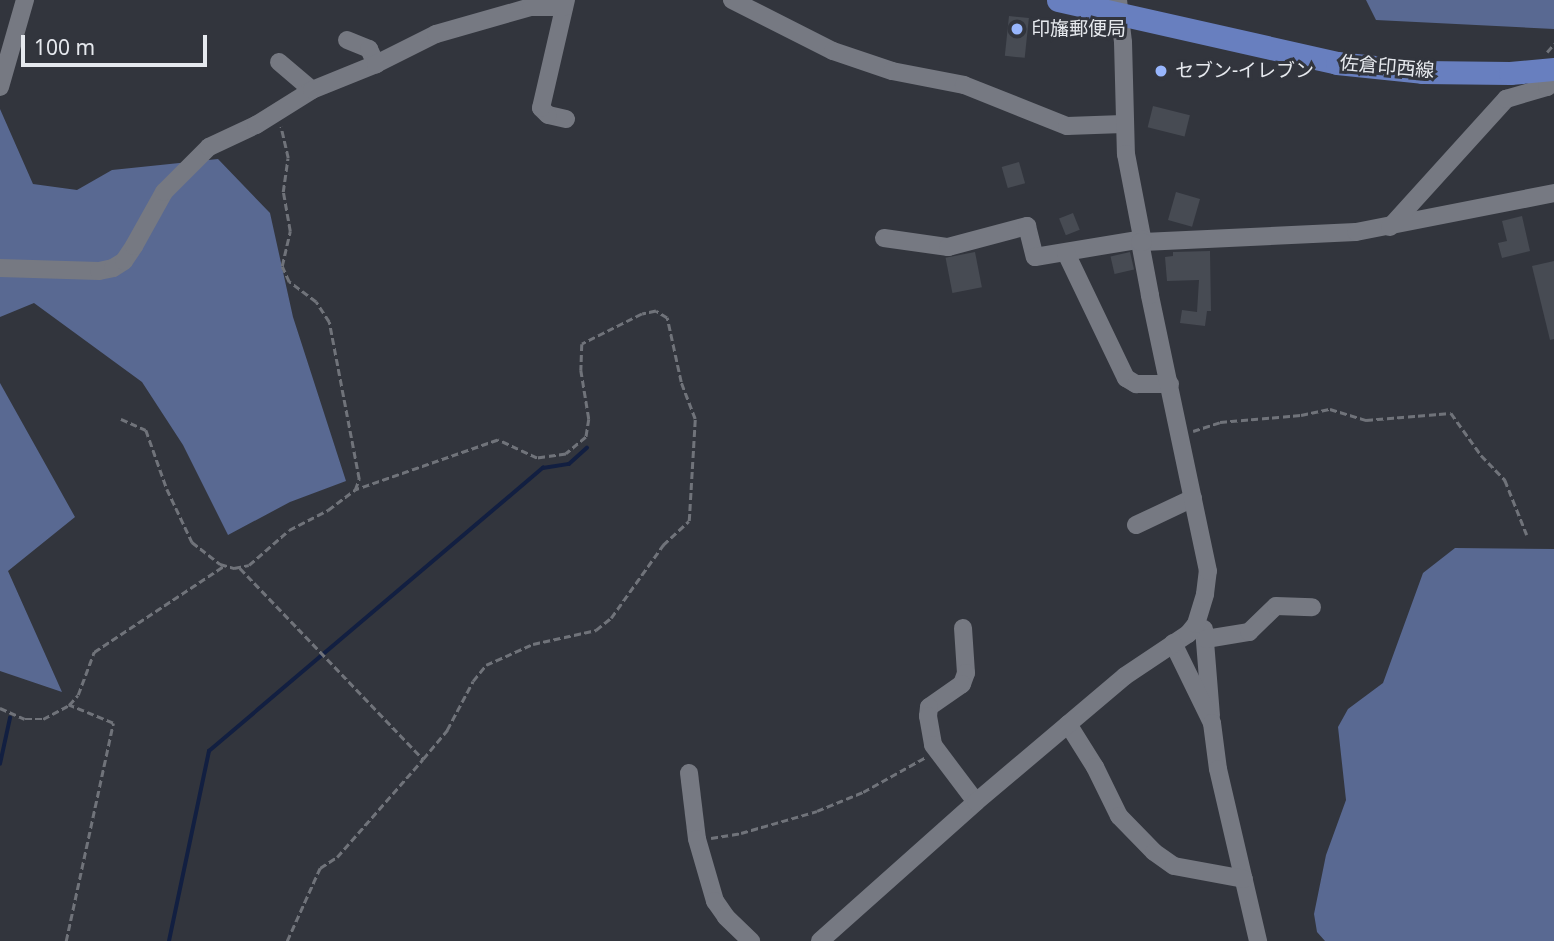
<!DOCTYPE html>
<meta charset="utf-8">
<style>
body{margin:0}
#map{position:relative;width:1554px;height:941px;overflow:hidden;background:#32353d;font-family:"Noto Sans","Noto Sans JP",sans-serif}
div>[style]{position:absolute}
.forest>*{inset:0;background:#596992}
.stream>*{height:3.5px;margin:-1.75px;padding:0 1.75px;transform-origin:1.75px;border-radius:1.75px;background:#121f41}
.building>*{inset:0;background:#474b53;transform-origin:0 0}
.path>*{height:2.5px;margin-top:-1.25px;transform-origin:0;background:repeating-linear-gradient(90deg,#70737a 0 7px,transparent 0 10.5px)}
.minor>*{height:18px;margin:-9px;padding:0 9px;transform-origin:9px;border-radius:9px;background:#767982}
.major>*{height:23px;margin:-11.5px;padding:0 11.5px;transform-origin:11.5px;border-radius:11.5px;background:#687fbf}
.dots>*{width:19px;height:19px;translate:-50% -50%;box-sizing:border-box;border:4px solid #32353d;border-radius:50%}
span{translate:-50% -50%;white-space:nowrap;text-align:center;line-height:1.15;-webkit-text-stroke:6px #32353d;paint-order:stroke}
.poi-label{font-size:19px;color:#e6e9ee}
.left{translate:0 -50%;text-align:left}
.street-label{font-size:19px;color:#e6e9ee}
.scale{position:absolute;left:21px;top:35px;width:186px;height:32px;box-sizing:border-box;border:4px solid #e6e9ee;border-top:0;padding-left:9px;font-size:21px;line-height:24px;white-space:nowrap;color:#e6e9ee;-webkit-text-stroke:5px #32353d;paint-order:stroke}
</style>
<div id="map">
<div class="forest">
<div style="clip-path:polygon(1366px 0,1554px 0,1554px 29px,1376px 20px)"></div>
<div style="clip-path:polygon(0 109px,33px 184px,77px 190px,112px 170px,218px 159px,270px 213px,293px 317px,346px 481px,290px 502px,228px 535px,183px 445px,142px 382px,34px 303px,0 317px)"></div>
<div style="clip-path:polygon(0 383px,75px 517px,8px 571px,62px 692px,0 671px)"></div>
<div style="clip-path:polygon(1455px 548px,1554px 549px,1554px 941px,1325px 941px,1317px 932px,1314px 914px,1326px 855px,1346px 800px,1338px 727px,1348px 709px,1383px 683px,1423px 573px)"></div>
</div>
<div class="stream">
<div style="left:0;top:764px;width:47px;rotate:-77.7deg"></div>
<div style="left:169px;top:941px;width:194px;rotate:-78.1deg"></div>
<div style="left:209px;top:751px;width:438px;rotate:-40.3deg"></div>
<div style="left:543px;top:468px;width:26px;rotate:-9deg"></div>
<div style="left:569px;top:464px;width:24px;rotate:-42deg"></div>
</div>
<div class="building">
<div style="left:1009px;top:16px;width:20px;height:40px;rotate:6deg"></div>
<div style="left:1153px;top:106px;width:38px;height:22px;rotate:14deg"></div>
<div style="left:1019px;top:162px;width:22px;height:18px;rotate:74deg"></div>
<div style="left:1176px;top:192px;width:25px;height:29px;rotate:16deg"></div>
<div style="left:1073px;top:213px;width:18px;height:15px;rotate:68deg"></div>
<div style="clip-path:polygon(1522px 216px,1530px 251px,1502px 258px,1498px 243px,1507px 241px,1502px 221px)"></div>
<div style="clip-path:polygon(1210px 251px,1211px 311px,1207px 311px,1205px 326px,1180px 323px,1182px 310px,1197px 312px,1199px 280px,1167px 281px,1165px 257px,1173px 256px,1173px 252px)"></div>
<div style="left:975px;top:252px;width:36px;height:30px;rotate:79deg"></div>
<div style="left:1130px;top:252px;width:18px;height:20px;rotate:77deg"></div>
<div style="clip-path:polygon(1554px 261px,1554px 339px,1550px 340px,1532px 266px)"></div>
</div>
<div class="path">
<div style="left:1547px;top:52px;width:11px;rotate:-49deg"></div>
<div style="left:121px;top:419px;width:27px;rotate:24deg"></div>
<div style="left:146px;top:430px;width:63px;rotate:70.4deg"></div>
<div style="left:167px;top:489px;width:59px;rotate:64.7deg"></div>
<div style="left:192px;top:542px;width:36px;rotate:38deg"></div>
<div style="left:220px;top:564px;width:15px;rotate:16deg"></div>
<div style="left:234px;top:568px;width:15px;rotate:-11deg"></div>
<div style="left:249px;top:565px;width:53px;rotate:-41.2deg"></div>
<div style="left:289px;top:530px;width:44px;rotate:-27.1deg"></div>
<div style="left:328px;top:510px;width:34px;rotate:-37deg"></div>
<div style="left:355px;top:490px;width:12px;rotate:-70deg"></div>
<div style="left:359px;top:479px;width:160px;rotate:-100.8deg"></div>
<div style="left:329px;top:322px;width:24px;rotate:-123deg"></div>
<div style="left:316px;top:302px;width:34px;rotate:-143deg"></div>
<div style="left:289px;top:282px;width:17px;rotate:-114deg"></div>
<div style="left:282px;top:266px;width:36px;rotate:-77deg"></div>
<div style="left:290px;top:231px;width:40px;rotate:-100deg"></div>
<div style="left:283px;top:192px;width:34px;rotate:-82deg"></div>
<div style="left:288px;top:158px;width:32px;rotate:-103deg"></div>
<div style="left:1193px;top:431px;width:28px;rotate:-18deg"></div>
<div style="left:1220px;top:422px;width:81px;rotate:-4.9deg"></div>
<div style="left:1301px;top:415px;width:30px;rotate:-12deg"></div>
<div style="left:1330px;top:409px;width:38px;rotate:17deg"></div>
<div style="left:1366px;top:420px;width:85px;rotate:-4.7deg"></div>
<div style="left:1451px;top:413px;width:52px;rotate:54.5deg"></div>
<div style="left:1481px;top:455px;width:35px;rotate:46deg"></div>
<div style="left:1505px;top:480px;width:59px;rotate:68.2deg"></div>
<div style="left:240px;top:568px;width:265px;rotate:46.2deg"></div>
<div style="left:423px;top:759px;width:38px;rotate:-50deg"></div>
<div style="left:447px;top:730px;width:55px;rotate:-62deg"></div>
<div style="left:473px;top:681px;width:21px;rotate:-51deg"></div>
<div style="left:486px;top:665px;width:51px;rotate:-24.1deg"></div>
<div style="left:533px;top:644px;width:65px;rotate:-12.5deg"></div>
<div style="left:596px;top:630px;width:19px;rotate:-39deg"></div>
<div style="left:611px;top:618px;width:90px;rotate:-54.5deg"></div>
<div style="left:663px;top:545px;width:35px;rotate:-43deg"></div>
<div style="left:689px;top:521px;width:102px;rotate:-86.6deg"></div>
<div style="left:695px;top:419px;width:40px;rotate:-111deg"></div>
<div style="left:681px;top:382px;width:66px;rotate:-102.3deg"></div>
<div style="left:667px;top:318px;width:13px;rotate:-148deg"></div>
<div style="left:656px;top:311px;width:14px;rotate:168deg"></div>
<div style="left:642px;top:314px;width:67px;rotate:153.4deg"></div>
<div style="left:582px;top:344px;width:26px;rotate:92deg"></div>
<div style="left:581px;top:370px;width:50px;rotate:80.7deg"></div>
<div style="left:589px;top:419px;width:18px;rotate:99deg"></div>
<div style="left:586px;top:437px;width:26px;rotate:140deg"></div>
<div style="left:566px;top:454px;width:29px;rotate:172deg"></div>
<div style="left:537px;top:458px;width:43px;rotate:-155.2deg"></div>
<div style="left:498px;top:440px;width:151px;rotate:160.7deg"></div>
<div style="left:0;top:708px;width:27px;rotate:24deg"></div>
<div style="left:25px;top:719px;width:18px"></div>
<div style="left:43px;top:719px;width:30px;rotate:-28deg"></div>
<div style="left:69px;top:705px;width:13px;rotate:-48deg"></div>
<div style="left:78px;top:695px;width:46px;rotate:-69.6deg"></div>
<div style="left:94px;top:652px;width:156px;rotate:-33.5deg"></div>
<div style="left:711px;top:838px;width:30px;rotate:-9deg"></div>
<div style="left:741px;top:833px;width:79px;rotate:-16.1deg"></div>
<div style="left:817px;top:811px;width:50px;rotate:-22.4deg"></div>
<div style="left:863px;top:792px;width:72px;rotate:-29.1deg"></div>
<div style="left:66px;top:941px;width:223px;rotate:-77.8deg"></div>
<div style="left:113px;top:723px;width:48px;rotate:-157.8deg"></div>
<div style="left:287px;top:941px;width:80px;rotate:-65.7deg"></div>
<div style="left:320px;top:868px;width:20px;rotate:-33deg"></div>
<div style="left:337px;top:857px;width:130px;rotate:-48.7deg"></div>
</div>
<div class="minor">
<div style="left:732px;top:0;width:113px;rotate:26.8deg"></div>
<div style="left:833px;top:51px;width:62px;rotate:18.7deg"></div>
<div style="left:892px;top:71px;width:73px;rotate:11deg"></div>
<div style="left:964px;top:85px;width:111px;rotate:21.7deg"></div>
<div style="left:1067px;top:126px;width:56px;rotate:-2deg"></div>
<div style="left:1118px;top:0;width:42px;rotate:83.2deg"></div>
<div style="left:1123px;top:42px;width:112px;rotate:88.5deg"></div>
<div style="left:1126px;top:154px;width:90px;rotate:79.1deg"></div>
<div style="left:1143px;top:242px;width:213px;rotate:-2.7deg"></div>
<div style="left:1356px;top:232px;width:202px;rotate:-11.1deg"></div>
<div style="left:347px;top:40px;width:24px;rotate:22deg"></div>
<div style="left:369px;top:49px;width:17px;rotate:65deg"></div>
<div style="left:279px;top:62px;width:43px;rotate:40.3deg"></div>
<div style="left:0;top:87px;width:91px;rotate:-74deg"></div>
<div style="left:566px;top:119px;width:18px;rotate:-167deg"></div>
<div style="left:548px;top:115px;width:10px;rotate:-135deg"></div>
<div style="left:541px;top:108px;width:111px;rotate:-77deg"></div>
<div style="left:1390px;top:227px;width:173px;rotate:-47.8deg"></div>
<div style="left:1506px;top:99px;width:43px;rotate:-16.3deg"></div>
<div style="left:1547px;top:87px;width:18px;rotate:-87deg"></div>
<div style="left:884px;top:238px;width:65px;rotate:8deg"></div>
<div style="left:948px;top:247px;width:82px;rotate:-14.9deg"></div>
<div style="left:1027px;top:226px;width:32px;rotate:76deg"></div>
<div style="left:1035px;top:257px;width:109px;rotate:-9.5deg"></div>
<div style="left:1066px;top:253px;width:139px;rotate:64.4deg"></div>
<div style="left:1126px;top:378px;width:12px;rotate:31deg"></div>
<div style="left:1136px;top:384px;width:34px"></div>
<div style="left:0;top:268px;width:99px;rotate:1.7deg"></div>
<div style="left:99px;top:271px;width:14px;rotate:-12deg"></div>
<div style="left:113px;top:268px;width:13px;rotate:-32deg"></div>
<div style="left:124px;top:261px;width:18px;rotate:-56deg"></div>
<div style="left:134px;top:246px;width:62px;rotate:-60.9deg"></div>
<div style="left:164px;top:192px;width:64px;rotate:-45deg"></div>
<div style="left:209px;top:147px;width:52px;rotate:-25.1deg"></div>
<div style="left:256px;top:125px;width:66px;rotate:-32deg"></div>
<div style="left:312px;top:90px;width:69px;rotate:-22.1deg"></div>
<div style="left:376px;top:64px;width:67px;rotate:-26.6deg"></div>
<div style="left:436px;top:34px;width:99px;rotate:-15.9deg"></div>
<div style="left:531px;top:7px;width:33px"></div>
<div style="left:1136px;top:525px;width:63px;rotate:-25.3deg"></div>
<div style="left:963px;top:628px;width:45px;rotate:86.2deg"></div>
<div style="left:966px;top:673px;width:12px;rotate:110deg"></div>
<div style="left:962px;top:684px;width:40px;rotate:145.1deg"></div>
<div style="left:929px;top:707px;width:9px;rotate:96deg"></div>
<div style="left:928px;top:716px;width:29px;rotate:80deg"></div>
<div style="left:933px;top:745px;width:71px;rotate:53deg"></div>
<div style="left:1204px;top:629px;width:87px;rotate:85.4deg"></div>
<div style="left:1206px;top:639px;width:44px;rotate:-9.2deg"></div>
<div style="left:1249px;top:632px;width:37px;rotate:-44deg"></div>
<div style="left:1276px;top:606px;width:36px;rotate:2deg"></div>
<div style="left:1173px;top:643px;width:89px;rotate:64deg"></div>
<div style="left:1212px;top:723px;width:46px;rotate:82.6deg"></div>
<div style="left:1218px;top:769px;width:177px;rotate:76.9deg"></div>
<div style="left:1068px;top:724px;width:51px;rotate:57.9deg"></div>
<div style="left:1095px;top:767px;width:55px;rotate:63.9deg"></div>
<div style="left:1119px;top:816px;width:50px;rotate:45.8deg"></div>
<div style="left:1154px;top:852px;width:24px;rotate:35deg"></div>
<div style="left:1174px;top:866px;width:71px;rotate:10.5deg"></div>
<div style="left:689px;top:773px;width:66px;rotate:83.1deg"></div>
<div style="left:697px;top:839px;width:65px;rotate:73.8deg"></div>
<div style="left:715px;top:901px;width:19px;rotate:55deg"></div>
<div style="left:726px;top:917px;width:35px;rotate:44deg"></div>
<div style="left:820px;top:941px;width:209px;rotate:-41.7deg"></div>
<div style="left:976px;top:802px;width:195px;rotate:-40.2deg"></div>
<div style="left:1125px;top:676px;width:76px;rotate:-33.7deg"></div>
<div style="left:1188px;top:634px;width:13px;rotate:-51deg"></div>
<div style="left:1196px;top:624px;width:31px;rotate:-73deg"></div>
<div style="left:1205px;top:594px;width:23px;rotate:-83deg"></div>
<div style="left:1208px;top:571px;width:282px;rotate:-101.9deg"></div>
<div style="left:1150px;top:295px;width:54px;rotate:-100.7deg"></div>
<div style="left:1140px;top:242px;width:3px"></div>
</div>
<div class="major">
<div style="left:1058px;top:0;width:286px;rotate:12.7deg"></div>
<div style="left:1337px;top:63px;width:85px;rotate:6deg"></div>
<div style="left:1422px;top:72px;width:88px;rotate:0.7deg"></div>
<div style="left:1510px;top:73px;width:44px;rotate:-5.2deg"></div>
</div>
<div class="dots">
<div style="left:1017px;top:29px;background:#98b6fd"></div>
<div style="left:1161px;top:71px;background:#98b6fd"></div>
</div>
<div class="poi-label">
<span class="left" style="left:1031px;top:29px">印旛郵便局</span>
<span class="left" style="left:1175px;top:71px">セブン-イレブン</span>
</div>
<div class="street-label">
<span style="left:1387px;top:67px;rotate:5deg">佐倉印西線</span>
</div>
<div class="scale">100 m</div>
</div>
